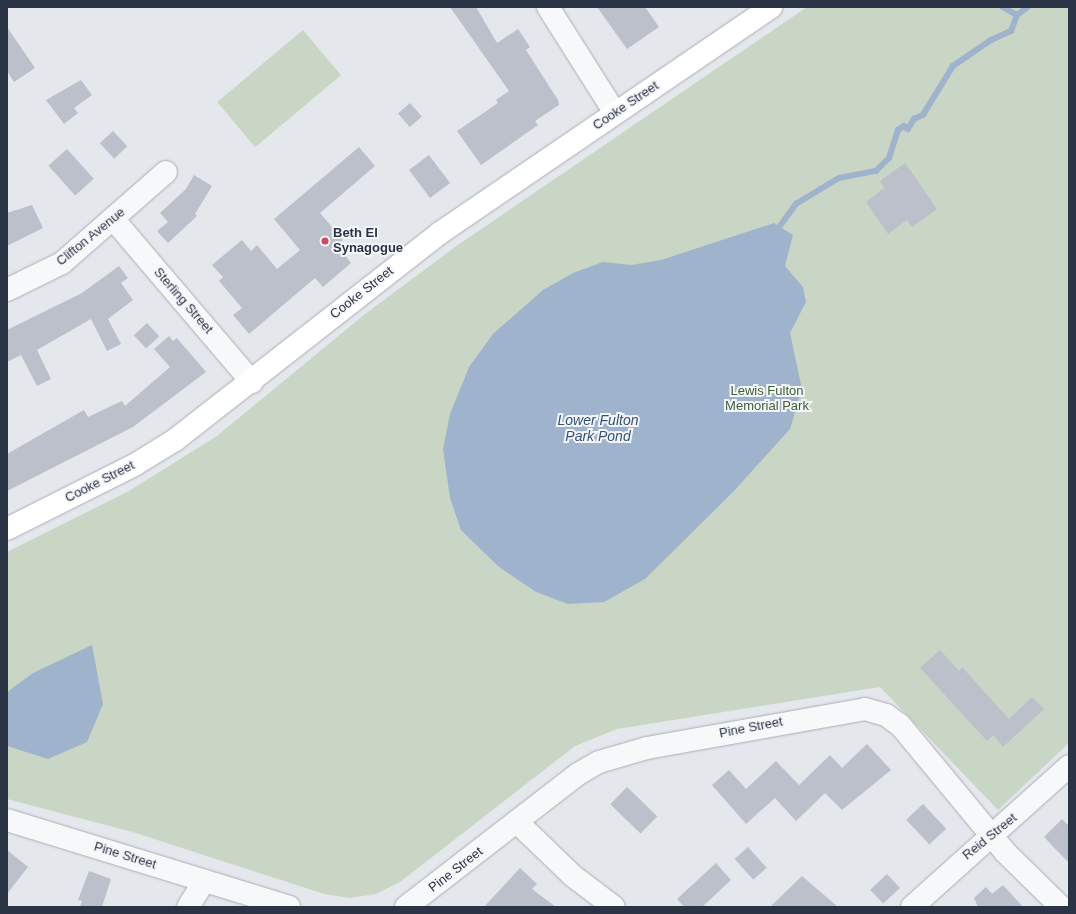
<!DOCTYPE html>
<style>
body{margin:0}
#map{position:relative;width:1076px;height:914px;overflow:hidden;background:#e4e7ec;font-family:Helvetica,sans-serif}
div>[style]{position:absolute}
.green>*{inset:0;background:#c9d6c5;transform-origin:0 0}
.water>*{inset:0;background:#9fb4cc}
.stream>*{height:5.5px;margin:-2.75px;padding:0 2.75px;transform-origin:2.75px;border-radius:2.75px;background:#9fb4cc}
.building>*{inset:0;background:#bbc0ca;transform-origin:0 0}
.roads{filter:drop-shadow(0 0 1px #a9aeb7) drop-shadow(0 0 1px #a9aeb7)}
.minor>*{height:22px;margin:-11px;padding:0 11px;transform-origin:11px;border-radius:11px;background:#f7f8fa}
.major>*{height:22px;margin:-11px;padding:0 11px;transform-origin:11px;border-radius:11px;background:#fff}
.dots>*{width:11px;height:11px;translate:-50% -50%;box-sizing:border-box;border:2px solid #f4f6f9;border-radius:50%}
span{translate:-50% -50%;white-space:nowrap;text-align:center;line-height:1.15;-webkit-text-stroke:4px #f4f6f9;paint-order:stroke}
.street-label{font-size:13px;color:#2b3445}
.poi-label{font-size:13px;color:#2b3445;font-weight:700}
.left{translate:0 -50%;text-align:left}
.park-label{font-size:13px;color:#3f6138}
.water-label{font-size:14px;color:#34527a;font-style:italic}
.frame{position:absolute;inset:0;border:8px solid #2b3445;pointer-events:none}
</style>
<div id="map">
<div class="green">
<div style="clip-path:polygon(807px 7px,1069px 7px,1069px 743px,998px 810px,880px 687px,617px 729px,575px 746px,400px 882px,376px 894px,350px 898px,324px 894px,136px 833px,7px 799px,7px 552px,129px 491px,217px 436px,365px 314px,455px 247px)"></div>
<div style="left:303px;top:30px;width:59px;height:112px;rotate:50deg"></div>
</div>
<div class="water">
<div style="clip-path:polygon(774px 223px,793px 235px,785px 266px,803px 287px,806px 302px,790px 333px,802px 389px,790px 429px,734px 491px,645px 579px,604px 602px,568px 604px,536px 592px,499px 567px,461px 530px,450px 498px,443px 449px,450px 414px,469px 367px,493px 334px,543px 290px,573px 273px,603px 262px,631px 265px,661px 260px)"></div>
<div style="clip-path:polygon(92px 645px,103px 704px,87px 742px,48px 759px,7px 746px,7px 692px,33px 673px)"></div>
</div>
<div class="stream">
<div style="left:1003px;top:7px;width:16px;rotate:30deg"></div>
<div style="left:780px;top:226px;width:27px;rotate:-54deg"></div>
<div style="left:796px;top:204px;width:50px;rotate:-31.2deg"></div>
<div style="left:839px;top:178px;width:38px;rotate:-11deg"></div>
<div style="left:876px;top:171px;width:18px;rotate:-45deg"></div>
<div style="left:889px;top:158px;width:29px;rotate:-72deg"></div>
<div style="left:898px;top:130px;width:7px;rotate:-34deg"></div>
<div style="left:904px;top:126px;width:5px;rotate:37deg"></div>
<div style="left:908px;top:129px;width:12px;rotate:-59deg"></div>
<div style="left:914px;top:119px;width:10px;rotate:-24deg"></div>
<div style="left:923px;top:115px;width:57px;rotate:-58.5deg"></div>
<div style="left:953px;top:66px;width:46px;rotate:-34.4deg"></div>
<div style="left:991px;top:40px;width:22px;rotate:-24deg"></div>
<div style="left:1011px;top:31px;width:17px;rotate:-69deg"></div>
<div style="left:1017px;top:15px;width:14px;rotate:-36deg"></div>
</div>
<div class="building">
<div style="clip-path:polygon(450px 7px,476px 7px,497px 43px,518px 29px,530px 47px,526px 50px,558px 100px,559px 105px,535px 121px,538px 125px,481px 165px,457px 131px,498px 103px,496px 100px,509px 91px)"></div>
<div style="clip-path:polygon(597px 7px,645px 7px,659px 27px,627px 49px)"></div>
<div style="clip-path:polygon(7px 27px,35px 68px,14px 82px,7px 71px)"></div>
<div style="clip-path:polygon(81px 80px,92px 95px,74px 108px,78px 113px,64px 124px,46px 100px)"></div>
<div style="left:410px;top:103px;width:18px;height:16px;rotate:49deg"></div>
<div style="left:113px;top:131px;width:21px;height:18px;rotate:47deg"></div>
<div style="clip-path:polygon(359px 147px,375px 166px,320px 213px,343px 240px,337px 245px,351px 263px,323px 287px,315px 278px,249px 334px,233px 315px,242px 308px,219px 281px,223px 277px,212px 265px,242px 240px,251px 251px,257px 245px,277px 269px,300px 250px,274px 219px)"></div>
<div style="left:67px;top:149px;width:40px;height:25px;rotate:48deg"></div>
<div style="left:429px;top:155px;width:35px;height:25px;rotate:53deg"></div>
<div style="clip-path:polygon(905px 163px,937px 209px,912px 227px,907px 220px,888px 234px,866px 202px,884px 188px,880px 181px)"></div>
<div style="clip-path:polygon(194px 175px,212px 186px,195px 214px,197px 216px,168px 243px,157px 231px,168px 222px,160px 213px,186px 189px)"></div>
<div style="clip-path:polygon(32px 205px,43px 228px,7px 246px,7px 213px)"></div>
<div style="clip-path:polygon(119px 266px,128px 278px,121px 283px,133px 300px,108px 319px,121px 344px,107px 351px,91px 319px,37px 350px,51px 379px,37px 386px,21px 355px,7px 362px,7px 330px,82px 293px)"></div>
<div style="left:147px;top:323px;width:18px;height:18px;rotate:47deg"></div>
<div style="clip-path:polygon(169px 336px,173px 341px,177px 338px,206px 372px,133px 427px,7px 491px,7px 454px,84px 410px,88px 417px,122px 401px,125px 406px,170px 367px,154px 349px)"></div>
<div style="clip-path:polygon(940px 650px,959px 671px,962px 667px,1009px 719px,1032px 697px,1044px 709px,1003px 747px,993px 735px,987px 741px,920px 668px)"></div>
<div style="clip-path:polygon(867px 744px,891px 770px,842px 810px,825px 793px,796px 821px,775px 798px,746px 824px,712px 785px,729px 770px,746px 789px,776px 761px,799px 785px,830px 755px,842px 768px)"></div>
<div style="left:627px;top:787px;width:42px;height:24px;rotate:44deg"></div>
<div style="left:923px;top:804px;width:34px;height:23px;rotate:47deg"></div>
<div style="clip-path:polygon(1062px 819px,1069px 826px,1069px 863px,1044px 837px)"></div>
<div style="left:748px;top:847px;width:28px;height:18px;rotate:48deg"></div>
<div style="clip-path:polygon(7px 850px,28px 867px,7px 894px)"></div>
<div style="clip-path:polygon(716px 863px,731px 880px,702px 907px,684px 907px,677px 899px)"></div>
<div style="clip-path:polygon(520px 868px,537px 884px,532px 889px,556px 907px,484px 907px)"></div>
<div style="clip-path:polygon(89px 871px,111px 879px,102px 907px,80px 907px,82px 901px,78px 900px)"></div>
<div style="left:887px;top:874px;width:19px;height:23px;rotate:47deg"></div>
<div style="clip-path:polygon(802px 876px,838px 907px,770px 907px)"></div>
<div style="clip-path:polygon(1003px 885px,1023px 907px,978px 907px,974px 898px,986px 887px,992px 894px)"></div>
</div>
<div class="roads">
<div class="minor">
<div style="left:548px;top:7px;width:125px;rotate:57.7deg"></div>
<div style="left:114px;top:220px;width:213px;rotate:49.6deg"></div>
<div style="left:7px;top:290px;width:61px;rotate:-26.1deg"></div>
<div style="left:62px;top:263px;width:138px;rotate:-41.2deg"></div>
<div style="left:7px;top:820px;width:295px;rotate:17.1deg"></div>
<div style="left:517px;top:822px;width:78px;rotate:44deg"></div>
<div style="left:573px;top:876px;width:51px;rotate:37.1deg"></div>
<div style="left:188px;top:907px;width:31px;rotate:-58deg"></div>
<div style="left:406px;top:907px;width:217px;rotate:-37.7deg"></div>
<div style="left:578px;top:774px;width:24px;rotate:-30deg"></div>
<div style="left:599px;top:762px;width:50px;rotate:-16.3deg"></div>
<div style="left:647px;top:748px;width:221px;rotate:-10.1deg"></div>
<div style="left:865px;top:709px;width:22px;rotate:16deg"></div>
<div style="left:886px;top:715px;width:17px;rotate:36deg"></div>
<div style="left:900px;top:725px;width:165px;rotate:50.4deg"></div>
<div style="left:1005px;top:852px;width:78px;rotate:44.5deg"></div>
<div style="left:912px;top:907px;width:211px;rotate:-41.9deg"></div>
</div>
<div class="major">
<div style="left:7px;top:529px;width:144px;rotate:-26.7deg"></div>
<div style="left:136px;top:464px;width:46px;rotate:-31.6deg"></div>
<div style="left:175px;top:440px;width:336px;rotate:-38deg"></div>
<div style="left:440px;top:233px;width:401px;rotate:-34.3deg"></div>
</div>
</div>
<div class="dots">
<div style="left:325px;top:241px;background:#d1495b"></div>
</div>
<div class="street-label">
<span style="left:626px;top:106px;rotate:-34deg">Cooke Street</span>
<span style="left:91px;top:237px;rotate:-39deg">Clifton Avenue</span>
<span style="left:362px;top:293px;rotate:-38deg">Cooke Street</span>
<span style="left:183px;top:301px;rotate:49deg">Sterling Street</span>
<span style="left:100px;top:482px;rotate:-27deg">Cooke Street</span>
<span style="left:751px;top:728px;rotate:-11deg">Pine Street</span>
<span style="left:990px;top:837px;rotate:-39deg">Reid Street</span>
<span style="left:125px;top:856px;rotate:17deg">Pine Street</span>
<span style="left:456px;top:870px;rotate:-38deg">Pine Street</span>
</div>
<div class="poi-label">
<span class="left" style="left:333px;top:241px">Beth El<br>Synagogue</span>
</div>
<div class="park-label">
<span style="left:767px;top:399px">Lewis Fulton<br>Memorial Park</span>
</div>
<div class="water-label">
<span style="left:598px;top:428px">Lower Fulton<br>Park Pond</span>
</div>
<div class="frame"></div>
</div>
